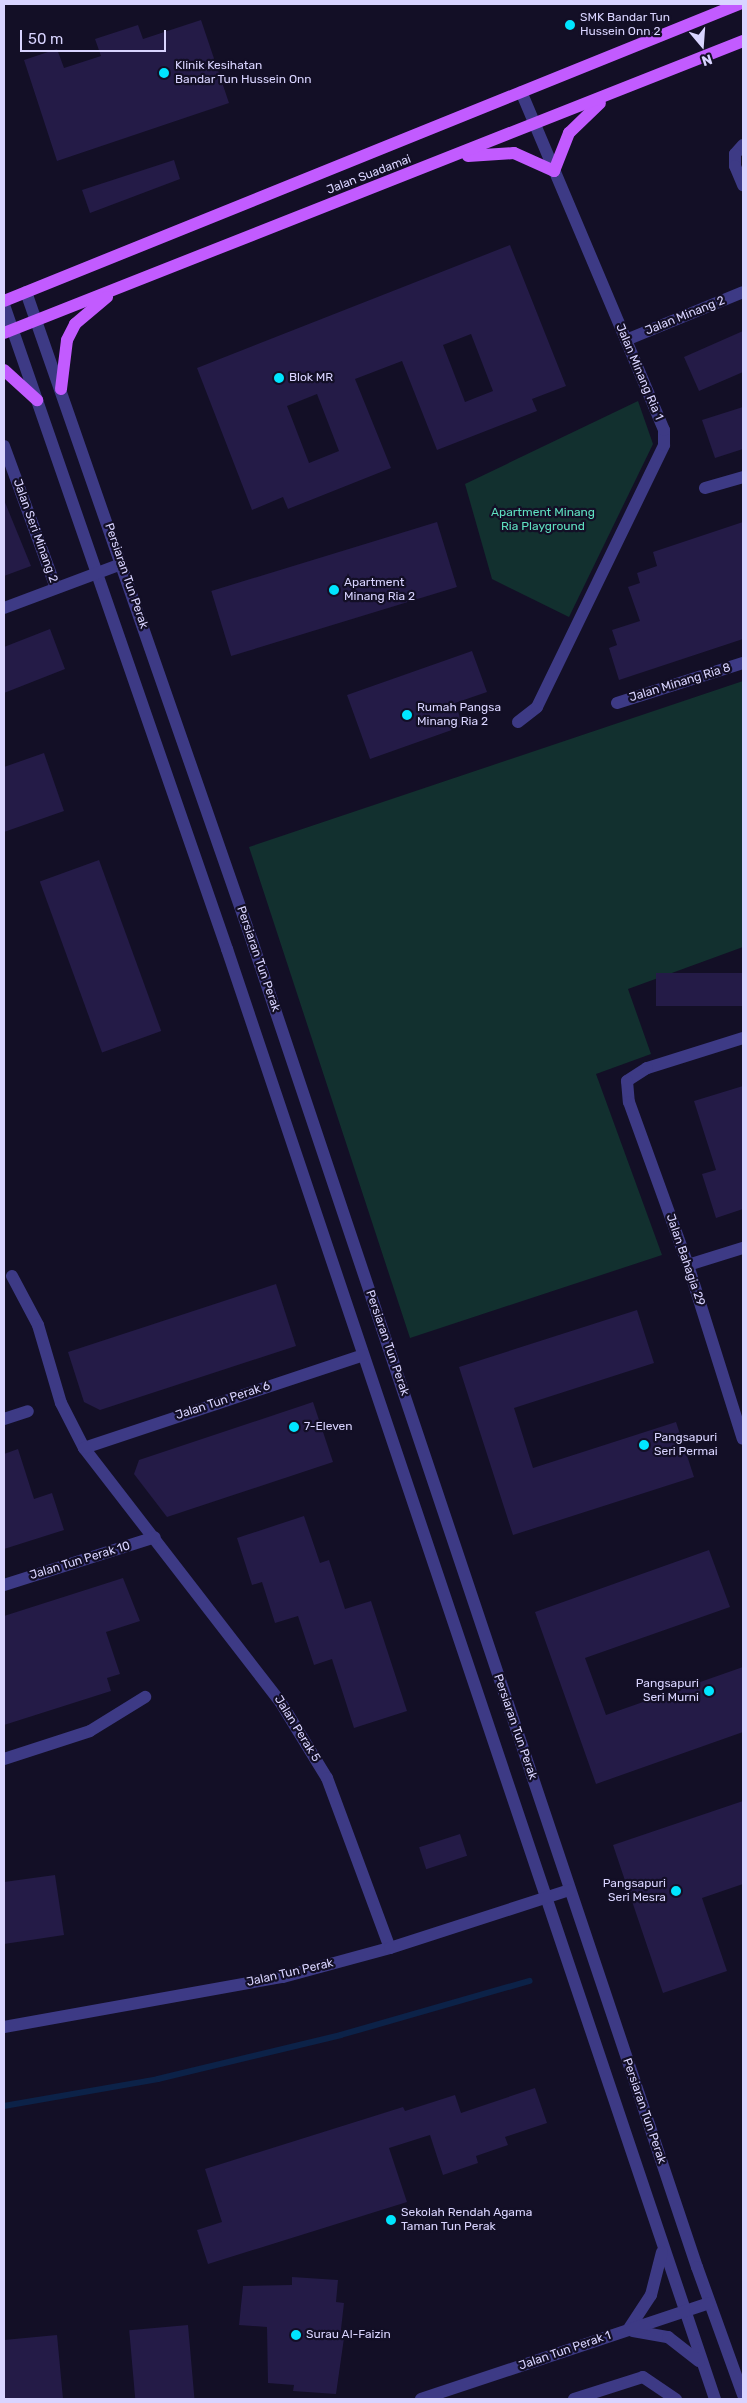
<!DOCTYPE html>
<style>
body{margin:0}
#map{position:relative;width:747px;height:2403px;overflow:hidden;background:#130f26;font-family:Rubik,sans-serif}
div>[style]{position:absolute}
.green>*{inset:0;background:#12302f}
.stream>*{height:5.5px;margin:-2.75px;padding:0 2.75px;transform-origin:2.75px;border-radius:2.75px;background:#0c2248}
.building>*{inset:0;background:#241b47;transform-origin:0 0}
.minor>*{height:12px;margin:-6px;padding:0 6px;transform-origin:6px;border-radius:6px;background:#3d3a85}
.major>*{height:12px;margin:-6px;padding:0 6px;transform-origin:6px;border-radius:6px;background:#c25bff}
.dots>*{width:14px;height:14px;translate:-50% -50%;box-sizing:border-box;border:2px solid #130f26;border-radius:50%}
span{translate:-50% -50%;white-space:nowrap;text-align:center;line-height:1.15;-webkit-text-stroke:4.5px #130f26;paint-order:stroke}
.poi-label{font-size:12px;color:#d9d4ff}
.left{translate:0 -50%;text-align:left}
.right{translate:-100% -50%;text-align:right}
.street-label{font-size:12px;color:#d9d4ff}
.park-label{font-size:12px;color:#5fe0c0}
.frame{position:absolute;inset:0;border:5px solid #d9d4ff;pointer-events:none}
.north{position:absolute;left:677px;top:20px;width:50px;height:50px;-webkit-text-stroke:4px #130f26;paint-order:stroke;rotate:162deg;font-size:14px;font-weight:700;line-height:20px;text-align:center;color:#d9d4ff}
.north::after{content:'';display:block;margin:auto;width:18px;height:22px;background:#d9d4ff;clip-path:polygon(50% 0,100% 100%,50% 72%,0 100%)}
.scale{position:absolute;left:20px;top:30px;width:146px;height:22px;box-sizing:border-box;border:2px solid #d9d4ff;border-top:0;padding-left:6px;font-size:15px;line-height:18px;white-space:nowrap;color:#d9d4ff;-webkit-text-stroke:4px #130f26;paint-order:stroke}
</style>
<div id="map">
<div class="green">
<div style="clip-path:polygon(638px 401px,653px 444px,569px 617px,492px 579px,465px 484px)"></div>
<div style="clip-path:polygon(743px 681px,743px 947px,628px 989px,651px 1054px,596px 1074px,662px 1255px,410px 1338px,249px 847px)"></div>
</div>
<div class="stream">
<div style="left:4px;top:2106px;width:156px;rotate:-9.9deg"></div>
<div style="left:158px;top:2079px;width:188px;rotate:-13.5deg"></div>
<div style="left:341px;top:2035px;width:196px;rotate:-16deg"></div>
</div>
<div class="building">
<div style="clip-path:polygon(201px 20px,229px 103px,57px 161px,24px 60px,57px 49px,64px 68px,101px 56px,95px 39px,138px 25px,143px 39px)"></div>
<div style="clip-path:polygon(174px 160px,180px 179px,90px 213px,82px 190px)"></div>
<div style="clip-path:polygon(evenodd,510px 245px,566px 386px,532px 399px,537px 411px,437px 450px,402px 361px,355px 379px,391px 468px,288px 509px,283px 497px,252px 510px,197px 368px,510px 245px,471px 334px,493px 391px,465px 402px,443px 345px,471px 334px,510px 245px,317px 394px,339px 451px,309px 463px,287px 406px,317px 394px)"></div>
<div style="clip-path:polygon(743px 331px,743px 372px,699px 391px,684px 357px)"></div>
<div style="clip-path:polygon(743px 407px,743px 449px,715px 458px,702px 420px)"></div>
<div style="clip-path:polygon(4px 500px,31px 566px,4px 576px)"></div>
<div style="left:437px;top:522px;width:68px;height:236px;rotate:73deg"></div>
<div style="clip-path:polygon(743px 522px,743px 639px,619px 680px,609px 648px,617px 645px,612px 630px,640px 621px,628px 587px,640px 583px,637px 573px,657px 566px,653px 552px)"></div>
<div style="clip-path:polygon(50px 629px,65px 669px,4px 693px,4px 647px)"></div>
<div style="clip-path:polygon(472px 651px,487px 692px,455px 703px,463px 726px,370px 759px,347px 695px)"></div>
<div style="clip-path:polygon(44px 753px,64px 811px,4px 832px,4px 767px)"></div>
<div style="left:99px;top:860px;width:182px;height:63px;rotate:70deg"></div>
<div style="left:743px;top:973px;width:33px;height:87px;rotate:90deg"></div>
<div style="clip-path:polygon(743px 1086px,743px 1209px,716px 1218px,702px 1174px,716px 1170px,694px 1101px)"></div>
<div style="clip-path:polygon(276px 1284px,296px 1346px,100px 1410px,84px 1402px,68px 1352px)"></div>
<div style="clip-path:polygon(637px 1310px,654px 1363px,514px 1408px,533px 1468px,676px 1422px,694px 1477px,513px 1535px,459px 1367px)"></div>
<div style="clip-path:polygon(313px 1402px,333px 1462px,167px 1517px,134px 1474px,139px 1460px)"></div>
<div style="clip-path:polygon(18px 1449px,34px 1499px,52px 1493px,64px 1530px,4px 1549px,4px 1454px)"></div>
<div style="clip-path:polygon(304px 1516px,320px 1563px,329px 1560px,345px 1609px,371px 1601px,407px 1711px,354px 1728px,332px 1659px,314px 1665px,298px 1616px,275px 1623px,262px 1582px,252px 1585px,237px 1538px)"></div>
<div style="clip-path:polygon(709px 1550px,730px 1607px,585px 1658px,606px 1715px,743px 1667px,743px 1732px,596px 1784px,535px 1612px)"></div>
<div style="clip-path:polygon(123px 1578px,140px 1621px,106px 1632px,120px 1674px,107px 1678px,111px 1691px,4px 1725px,4px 1616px)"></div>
<div style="clip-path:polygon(743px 1801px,743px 1884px,702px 1898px,727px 1971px,663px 1993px,613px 1845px)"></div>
<div style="left:460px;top:1834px;width:23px;height:43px;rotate:72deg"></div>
<div style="clip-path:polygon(55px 1875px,64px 1935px,4px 1944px,4px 1882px)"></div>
<div style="clip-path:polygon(535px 2088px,547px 2123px,505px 2137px,508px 2145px,476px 2156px,478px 2163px,443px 2175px,430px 2135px,389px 2148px,407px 2202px,208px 2264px,197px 2230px,222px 2222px,205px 2169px,403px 2107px,405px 2111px,455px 2095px,461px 2113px)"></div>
<div style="clip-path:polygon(292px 2277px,338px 2280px,336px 2302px,344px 2303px,340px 2338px,344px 2338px,336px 2394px,293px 2391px,294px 2385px,268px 2383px,267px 2327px,239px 2325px,243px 2286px,292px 2285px)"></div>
<div style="left:188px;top:2325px;width:74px;height:59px;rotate:85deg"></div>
<div style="clip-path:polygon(57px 2335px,63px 2399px,4px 2399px,4px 2340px)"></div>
</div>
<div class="minor">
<div style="left:743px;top:145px;width:12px;rotate:132deg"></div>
<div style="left:735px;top:154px;width:12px;rotate:90deg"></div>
<div style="left:735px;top:166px;width:21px;rotate:67deg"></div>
<div style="left:26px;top:292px;width:687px;rotate:70.8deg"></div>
<div style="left:252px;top:941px;width:1399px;rotate:71.45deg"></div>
<div style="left:697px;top:2267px;width:136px;rotate:70.2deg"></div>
<div style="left:4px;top:305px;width:682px;rotate:70.9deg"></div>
<div style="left:227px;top:949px;width:1530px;rotate:71.4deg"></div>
<div style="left:626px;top:340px;width:126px;rotate:-22.3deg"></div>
<div style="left:4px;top:446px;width:151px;rotate:69.9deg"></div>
<div style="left:705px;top:488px;width:40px;rotate:-16deg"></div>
<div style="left:4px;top:608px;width:125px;rotate:-20.6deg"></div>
<div style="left:617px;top:703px;width:132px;rotate:-17.6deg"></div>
<div style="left:518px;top:722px;width:24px;rotate:-38deg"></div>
<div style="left:537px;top:707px;width:291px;rotate:-64.1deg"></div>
<div style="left:664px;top:445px;width:15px;rotate:-90deg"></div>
<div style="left:664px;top:430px;width:367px;rotate:-112.9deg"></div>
<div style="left:743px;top:1038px;width:101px;rotate:162.6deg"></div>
<div style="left:647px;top:1068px;width:24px;rotate:147deg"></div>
<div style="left:627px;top:1081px;width:21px;rotate:85deg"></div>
<div style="left:629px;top:1102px;width:173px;rotate:70.1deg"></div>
<div style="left:688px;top:1265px;width:182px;rotate:72.5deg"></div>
<div style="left:688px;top:1265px;width:58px;rotate:-17.2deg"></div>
<div style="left:12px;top:1276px;width:55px;rotate:62deg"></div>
<div style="left:38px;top:1325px;width:81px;rotate:73.6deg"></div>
<div style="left:61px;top:1403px;width:51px;rotate:62.9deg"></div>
<div style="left:84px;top:1448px;width:322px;rotate:52.3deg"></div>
<div style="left:281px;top:1703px;width:88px;rotate:58.5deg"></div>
<div style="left:327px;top:1778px;width:181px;rotate:69.7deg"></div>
<div style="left:4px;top:1419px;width:25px;rotate:-18deg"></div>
<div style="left:84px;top:1448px;width:294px;rotate:-18.4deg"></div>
<div style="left:4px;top:1585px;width:158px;rotate:-17.6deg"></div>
<div style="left:4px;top:1759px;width:90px;rotate:-18deg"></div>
<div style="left:90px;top:1731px;width:65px;rotate:-31.7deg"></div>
<div style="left:4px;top:2027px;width:283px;rotate:-10.2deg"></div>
<div style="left:283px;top:1977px;width:111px;rotate:-15.2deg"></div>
<div style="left:390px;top:1948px;width:189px;rotate:-17.9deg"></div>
<div style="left:628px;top:2330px;width:42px;rotate:-56.7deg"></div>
<div style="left:651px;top:2295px;width:44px;rotate:-75.7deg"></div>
<div style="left:633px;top:2331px;width:36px;rotate:10deg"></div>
<div style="left:668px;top:2337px;width:39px;rotate:38deg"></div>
<div style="left:421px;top:2399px;width:304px;rotate:-18.4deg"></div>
<div style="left:574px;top:2399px;width:72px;rotate:-17.7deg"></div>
<div style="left:643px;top:2377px;width:40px;rotate:34deg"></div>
</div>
<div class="major">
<div style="left:468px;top:156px;width:46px;rotate:-3.7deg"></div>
<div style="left:514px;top:153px;width:44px;rotate:24.2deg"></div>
<div style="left:554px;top:171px;width:41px;rotate:-68.5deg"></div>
<div style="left:569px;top:133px;width:43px;rotate:-44.1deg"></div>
<div style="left:4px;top:301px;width:793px;rotate:-22deg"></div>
<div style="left:4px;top:333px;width:795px;rotate:-21.56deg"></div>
<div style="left:4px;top:370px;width:45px;rotate:42.3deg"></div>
<div style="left:61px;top:389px;width:49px;rotate:-83deg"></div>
<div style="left:67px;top:340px;width:18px;rotate:-63deg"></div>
<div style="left:75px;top:324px;width:42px;rotate:-40.2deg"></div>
</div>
<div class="dots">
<div style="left:570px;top:25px;background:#00e5ff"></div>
<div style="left:164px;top:73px;background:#00e5ff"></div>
<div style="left:279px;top:378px;background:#00e5ff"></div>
<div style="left:334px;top:590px;background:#00e5ff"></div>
<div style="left:407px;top:715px;background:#00e5ff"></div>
<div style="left:294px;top:1427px;background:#00e5ff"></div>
<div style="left:644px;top:1445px;background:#00e5ff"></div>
<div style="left:709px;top:1691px;background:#00e5ff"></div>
<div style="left:676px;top:1891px;background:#00e5ff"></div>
<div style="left:391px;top:2220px;background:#00e5ff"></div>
<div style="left:296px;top:2335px;background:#00e5ff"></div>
</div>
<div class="poi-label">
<span class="left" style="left:580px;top:25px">SMK Bandar Tun<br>Hussein Onn 2</span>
<span class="left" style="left:175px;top:73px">Klinik Kesihatan<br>Bandar Tun Hussein Onn</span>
<span class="left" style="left:289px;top:378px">Blok MR</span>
<span class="left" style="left:344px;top:590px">Apartment<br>Minang Ria 2</span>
<span class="left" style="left:417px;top:715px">Rumah Pangsa<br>Minang Ria 2</span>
<span class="left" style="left:304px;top:1427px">7-Eleven</span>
<span class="left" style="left:654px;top:1445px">Pangsapuri<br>Seri Permai</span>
<span class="right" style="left:699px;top:1691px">Pangsapuri<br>Seri Murni</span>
<span class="right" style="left:666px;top:1891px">Pangsapuri<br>Seri Mesra</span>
<span class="left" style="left:401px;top:2220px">Sekolah Rendah Agama<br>Taman Tun Perak</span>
<span class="left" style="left:306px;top:2335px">Surau Al-Faizin</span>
</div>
<div class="street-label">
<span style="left:369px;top:175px;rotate:-21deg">Jalan Suadamai</span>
<span style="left:685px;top:316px;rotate:-22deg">Jalan Minang 2</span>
<span style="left:639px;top:372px;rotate:67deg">Jalan Minang Ria 1</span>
<span style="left:35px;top:531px;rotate:70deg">Jalan Seri Minang 2</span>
<span style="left:126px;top:576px;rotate:71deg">Persiaran Tun Perak</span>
<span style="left:680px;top:683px;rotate:-17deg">Jalan Minang Ria 8</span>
<span style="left:258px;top:959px;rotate:71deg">Persiaran Tun Perak</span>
<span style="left:685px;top:1260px;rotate:71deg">Jalan Bahagia 29</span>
<span style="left:387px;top:1343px;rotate:71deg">Persiaran Tun Perak</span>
<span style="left:223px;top:1401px;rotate:-18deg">Jalan Tun Perak 6</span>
<span style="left:80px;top:1561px;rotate:-17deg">Jalan Tun Perak 10</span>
<span style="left:515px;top:1727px;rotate:71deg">Persiaran Tun Perak</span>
<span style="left:297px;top:1729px;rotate:58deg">Jalan Perak 5</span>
<span style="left:290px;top:1973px;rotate:-13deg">Jalan Tun Perak</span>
<span style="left:644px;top:2111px;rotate:71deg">Persiaran Tun Perak</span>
<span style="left:565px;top:2351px;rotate:-19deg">Jalan Tun Perak 1</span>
</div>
<div class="park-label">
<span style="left:543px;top:520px">Apartment Minang<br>Ria Playground</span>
</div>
<div class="frame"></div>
<div class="north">N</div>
<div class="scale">50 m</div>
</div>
